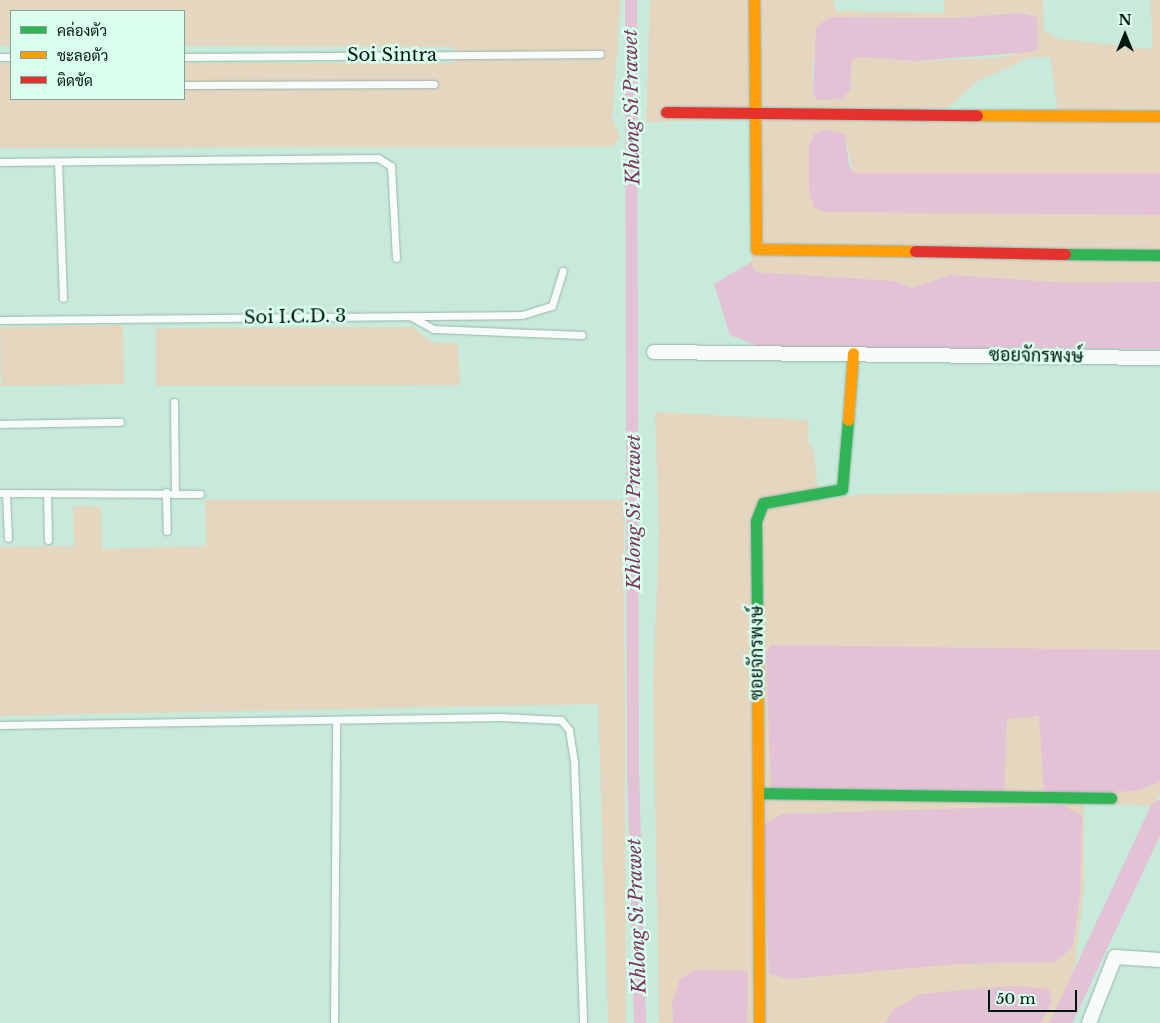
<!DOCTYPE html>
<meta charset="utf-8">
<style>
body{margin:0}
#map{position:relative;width:1160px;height:1023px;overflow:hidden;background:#c7eadb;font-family:"Libre Baskerville",Sarabun,serif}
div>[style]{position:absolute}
.green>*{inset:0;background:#e5d6c0;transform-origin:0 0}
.water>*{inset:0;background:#e2c2d4}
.canal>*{height:12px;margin:-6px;padding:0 6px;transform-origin:6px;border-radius:6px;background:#e2c2d4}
.river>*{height:21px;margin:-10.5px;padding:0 10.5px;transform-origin:10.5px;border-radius:10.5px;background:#e2c2d4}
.roads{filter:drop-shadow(0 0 1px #99b5aa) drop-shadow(0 0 1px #99b5aa)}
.lane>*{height:7px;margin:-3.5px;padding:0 3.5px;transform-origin:3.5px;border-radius:3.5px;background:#f7fcfa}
.street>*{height:14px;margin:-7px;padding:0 7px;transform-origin:7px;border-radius:7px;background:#f7fcfa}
.fast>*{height:11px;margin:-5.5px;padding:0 5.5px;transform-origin:5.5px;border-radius:5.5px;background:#30b455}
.slow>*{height:11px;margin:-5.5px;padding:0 5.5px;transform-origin:5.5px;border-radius:5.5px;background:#ff9f0a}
.jam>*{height:11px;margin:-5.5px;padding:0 5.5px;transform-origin:5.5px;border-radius:5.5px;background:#e5322d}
span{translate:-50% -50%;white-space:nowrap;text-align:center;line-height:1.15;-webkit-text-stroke:5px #daffee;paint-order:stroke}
.street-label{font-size:18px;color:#00170e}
.water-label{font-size:19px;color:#7e3660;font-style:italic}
.legend{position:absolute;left:10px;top:10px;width:175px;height:90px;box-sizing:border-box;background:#daffee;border:1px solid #83a294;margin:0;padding:6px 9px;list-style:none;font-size:15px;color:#00170e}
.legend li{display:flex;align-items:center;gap:10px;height:25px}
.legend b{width:25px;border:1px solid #83a294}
.north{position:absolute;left:1100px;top:10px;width:50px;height:50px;-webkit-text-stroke:4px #daffee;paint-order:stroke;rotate:0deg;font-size:14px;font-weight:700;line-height:20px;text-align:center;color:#00170e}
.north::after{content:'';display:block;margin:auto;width:18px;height:22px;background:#00170e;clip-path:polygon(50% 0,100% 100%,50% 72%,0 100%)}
.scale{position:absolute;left:988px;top:990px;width:89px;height:22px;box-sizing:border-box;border:2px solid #00170e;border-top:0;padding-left:6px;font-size:15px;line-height:18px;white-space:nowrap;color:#00170e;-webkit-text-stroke:4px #daffee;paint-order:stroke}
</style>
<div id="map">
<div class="green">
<div style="clip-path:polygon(0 0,621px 0,612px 118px,620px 137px,613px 147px,0 148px,0 63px,11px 63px,11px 99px,184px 99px,184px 63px,455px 63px,454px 47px,184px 46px,184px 11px,11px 11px,11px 46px,0 46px)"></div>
<div style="clip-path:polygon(650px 0,749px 0,751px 120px,1160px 122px,1160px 173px,853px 173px,845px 134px,814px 134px,809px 146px,810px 189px,846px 212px,1160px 215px,1160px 282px,1071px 283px,951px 275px,911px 288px,894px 281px,755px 272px,751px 262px,751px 120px,646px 122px)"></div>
<div style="clip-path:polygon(evenodd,760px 0,833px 0,837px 11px,944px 13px,944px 0,1043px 0,1044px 31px,1059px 39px,1152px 49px,1151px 0,1160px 0,1160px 110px,1058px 112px,1050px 57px,1031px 57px,976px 82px,948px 108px,758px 107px,760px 0,1020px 13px,1037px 17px,1038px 49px,996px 58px,914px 61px,860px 57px,852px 60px,850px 91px,830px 100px,813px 94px,813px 62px,831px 17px,952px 18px,1020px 13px)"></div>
<div style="left:123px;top:325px;width:59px;height:123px;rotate:89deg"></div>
<div style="clip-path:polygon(413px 327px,433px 343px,458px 343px,460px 385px,156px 386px,156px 328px)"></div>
<div style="clip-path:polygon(evenodd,655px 412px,809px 420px,808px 442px,814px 450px,819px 501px,860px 494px,1160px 491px,1160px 650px,771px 645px,1004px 794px,1007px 718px,1040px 716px,1045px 795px,1135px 791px,1160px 782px,1160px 794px,1153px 806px,1084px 803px,1084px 887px,1076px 961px,1056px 1023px,1041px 1023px,1052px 1002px,893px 1010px,886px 1023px,747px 1023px,748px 971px,672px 1003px,673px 1023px,659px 1023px,653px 683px,659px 535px,655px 412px,1063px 805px,1080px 897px,1073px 947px,1055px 962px,957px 964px,782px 814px,1063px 805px)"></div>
<div style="clip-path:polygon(205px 500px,624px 500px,626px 1023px,608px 1023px,598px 704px,0 716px,0 547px,74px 546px,73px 506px,101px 507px,102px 549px,206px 546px)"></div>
</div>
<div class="water">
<div style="clip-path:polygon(1020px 13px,1037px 17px,1038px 49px,1031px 52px,914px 61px,860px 57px,852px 60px,850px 91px,842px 99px,817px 100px,813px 94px,816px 27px,831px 17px,952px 18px)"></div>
<div style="clip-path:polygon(825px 129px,845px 134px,849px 166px,854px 173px,1160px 173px,1160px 215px,825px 212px,814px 208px,809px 189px,809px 146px,814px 134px)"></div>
<div style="clip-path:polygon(751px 262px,755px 272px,894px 281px,911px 288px,951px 275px,1071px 283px,1160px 282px,1160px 349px,763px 348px,730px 335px,714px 284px)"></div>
<div style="clip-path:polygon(771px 645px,1160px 650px,1160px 782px,1135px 791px,1044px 795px,1039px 716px,1007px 719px,1004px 795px,771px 794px,766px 653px)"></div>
<div style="clip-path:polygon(1063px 805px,1082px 816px,1080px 897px,1073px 947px,1055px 962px,957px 964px,789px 979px,769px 974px,763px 825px,782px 814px)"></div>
<div style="clip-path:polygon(696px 970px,748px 971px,747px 1023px,673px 1023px,672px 1003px,680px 979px)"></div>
<div style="clip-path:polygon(1008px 986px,1049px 989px,1052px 1002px,1041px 1023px,886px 1023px,893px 1010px,921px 994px)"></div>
</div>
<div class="canal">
<div style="left:631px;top:0;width:769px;rotate:89.85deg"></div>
<div style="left:633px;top:769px;width:254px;rotate:88.4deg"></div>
</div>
<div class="river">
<div style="left:1060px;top:1023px;width:235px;rotate:-64.9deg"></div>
</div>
<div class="roads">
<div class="lane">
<div style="left:0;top:57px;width:11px"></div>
<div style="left:184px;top:57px;width:416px;rotate:-0.4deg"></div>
<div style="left:184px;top:85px;width:250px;rotate:-0.2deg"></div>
<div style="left:0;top:162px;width:378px;rotate:-0.6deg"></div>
<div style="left:378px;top:158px;width:15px;rotate:32deg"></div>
<div style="left:391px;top:166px;width:92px;rotate:86.9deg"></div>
<div style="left:58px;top:162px;width:136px;rotate:87.9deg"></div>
<div style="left:410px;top:316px;width:26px;rotate:29deg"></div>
<div style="left:433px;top:329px;width:149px;rotate:2.3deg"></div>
<div style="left:0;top:320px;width:522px;rotate:-0.55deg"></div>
<div style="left:522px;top:315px;width:31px;rotate:-17deg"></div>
<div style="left:552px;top:306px;width:37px;rotate:-73deg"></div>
<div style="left:174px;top:402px;width:90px;rotate:89.4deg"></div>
<div style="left:0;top:424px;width:120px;rotate:-1deg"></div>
<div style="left:166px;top:492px;width:39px;rotate:89deg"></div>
<div style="left:0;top:493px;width:200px;rotate:0.3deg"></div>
<div style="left:6px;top:493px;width:45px;rotate:87.5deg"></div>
<div style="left:47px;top:493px;width:47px;rotate:88.8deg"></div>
<div style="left:0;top:725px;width:502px;rotate:-0.91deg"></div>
<div style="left:502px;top:717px;width:59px;rotate:2.9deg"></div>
<div style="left:561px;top:720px;width:13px;rotate:51deg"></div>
<div style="left:569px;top:730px;width:32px;rotate:81deg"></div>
<div style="left:574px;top:762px;width:261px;rotate:88deg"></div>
<div style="left:334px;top:1023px;width:301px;rotate:-89.6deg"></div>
</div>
<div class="street">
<div style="left:654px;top:352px;width:506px;rotate:0.68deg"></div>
<div style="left:1089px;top:1023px;width:71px;rotate:-68.5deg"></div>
<div style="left:1115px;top:957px;width:45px;rotate:3.8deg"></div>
</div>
<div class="fast">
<div style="left:1065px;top:254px;width:95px;rotate:0.6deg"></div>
<div style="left:757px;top:614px;width:93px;rotate:-90.6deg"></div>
<div style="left:756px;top:521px;width:19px;rotate:-69deg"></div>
<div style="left:763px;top:503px;width:80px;rotate:-10deg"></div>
<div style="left:842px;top:489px;width:69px;rotate:-85deg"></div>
<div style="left:758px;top:793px;width:353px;rotate:0.8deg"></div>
</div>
<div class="slow">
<div style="left:754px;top:0;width:249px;rotate:89.5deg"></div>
<div style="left:756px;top:249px;width:159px;rotate:0.7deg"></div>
<div style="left:977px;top:115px;width:183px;rotate:0.3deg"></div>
<div style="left:848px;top:420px;width:67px;rotate:-85.7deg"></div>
<div style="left:757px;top:614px;width:409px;rotate:89.7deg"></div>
</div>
<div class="jam">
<div style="left:666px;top:112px;width:311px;rotate:0.6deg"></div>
<div style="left:915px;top:251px;width:150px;rotate:1.1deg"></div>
</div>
</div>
<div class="street-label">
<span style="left:392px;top:55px">Soi Sintra</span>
<span style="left:295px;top:317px;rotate:-1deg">Soi I.C.D. 3</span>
<span style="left:1036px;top:356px;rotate:1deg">ซอยจักรพงษ์</span>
<span style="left:757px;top:653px;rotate:-90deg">ซอยจักรพงษ์</span>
</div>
<div class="water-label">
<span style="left:632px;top:107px;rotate:-91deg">Khlong Si Prawet</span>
<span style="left:634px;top:512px;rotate:-90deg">Khlong Si Prawet</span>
<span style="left:637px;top:916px;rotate:-92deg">Khlong Si Prawet</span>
</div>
<ul class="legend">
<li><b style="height:6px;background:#30b455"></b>คล่องตัว</li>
<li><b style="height:6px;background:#ff9f0a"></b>ชะลอตัว</li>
<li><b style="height:6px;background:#e5322d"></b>ติดขัด</li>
</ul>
<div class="north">N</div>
<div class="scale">50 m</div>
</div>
